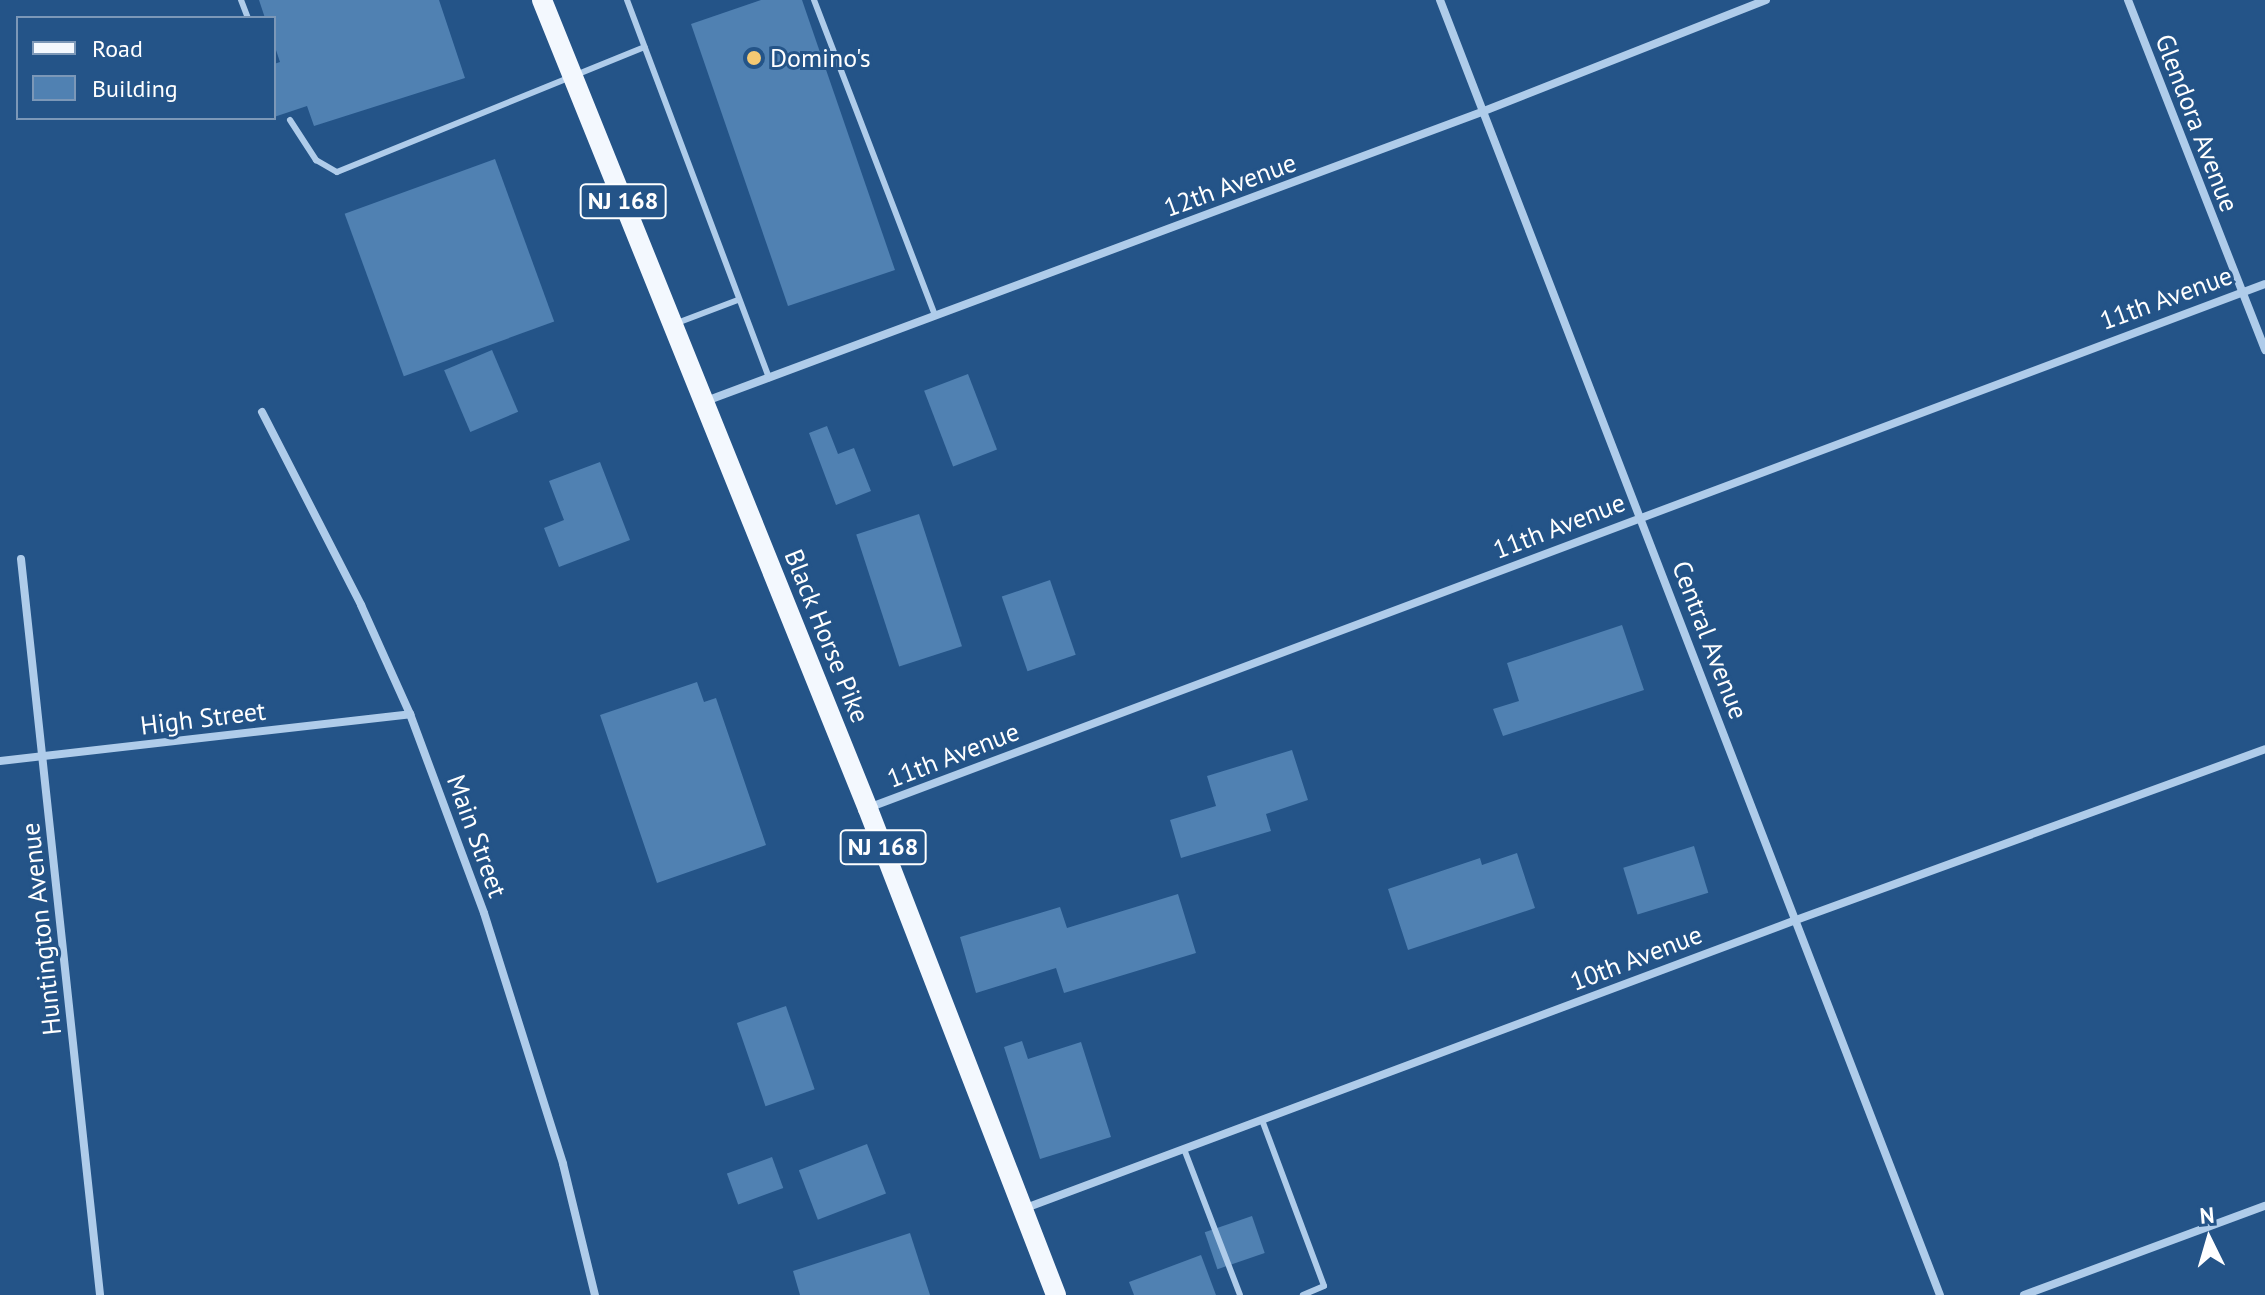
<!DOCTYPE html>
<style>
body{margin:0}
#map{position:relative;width:2265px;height:1295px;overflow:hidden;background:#245488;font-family:"PT Sans",sans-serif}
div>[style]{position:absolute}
.building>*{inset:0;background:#5081b2;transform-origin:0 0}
.service>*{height:6px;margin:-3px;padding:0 3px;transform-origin:3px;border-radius:3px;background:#afccea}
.minor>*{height:8px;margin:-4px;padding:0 4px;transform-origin:4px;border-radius:4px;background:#afccea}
.primary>*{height:20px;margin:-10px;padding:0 10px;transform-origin:10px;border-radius:10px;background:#f3f8fe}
.dots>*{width:22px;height:22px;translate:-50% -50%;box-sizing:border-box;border:4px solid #245488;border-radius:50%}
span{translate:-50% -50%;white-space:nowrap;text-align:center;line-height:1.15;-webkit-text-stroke:6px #245488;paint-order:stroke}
.shield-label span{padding:2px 6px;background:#245488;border:2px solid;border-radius:6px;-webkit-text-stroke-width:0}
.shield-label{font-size:24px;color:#fff;font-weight:700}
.poi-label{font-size:26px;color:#fff}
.left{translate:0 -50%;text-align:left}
.street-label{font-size:26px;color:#fff}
.legend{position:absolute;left:16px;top:16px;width:260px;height:104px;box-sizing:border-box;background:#245488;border:2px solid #7c98b8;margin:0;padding:10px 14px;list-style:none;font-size:24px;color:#fff}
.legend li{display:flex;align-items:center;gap:16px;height:40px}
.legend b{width:40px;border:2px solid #7c98b8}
.north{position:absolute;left:2169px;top:1199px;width:80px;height:80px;-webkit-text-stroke:6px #245488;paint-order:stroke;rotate:355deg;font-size:22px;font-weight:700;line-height:32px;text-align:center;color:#fff}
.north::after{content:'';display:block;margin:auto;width:28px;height:36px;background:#fff;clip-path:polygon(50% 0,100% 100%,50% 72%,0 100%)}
</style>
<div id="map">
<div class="building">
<div style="clip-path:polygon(259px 0,439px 0,465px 78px,314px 126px,307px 106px,274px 117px,274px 64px,280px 62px,274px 44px,274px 18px,265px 18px)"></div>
<div style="clip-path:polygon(761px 0,802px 0,895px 270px,788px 306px,691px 24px)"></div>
<div style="left:495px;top:159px;width:173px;height:160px;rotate:70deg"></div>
<div style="left:492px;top:350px;width:67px;height:52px;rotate:67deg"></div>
<div style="left:968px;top:374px;width:81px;height:47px;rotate:69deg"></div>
<div style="clip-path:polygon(827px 426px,838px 454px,854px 448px,871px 491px,836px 505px,809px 433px)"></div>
<div style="clip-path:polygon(600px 462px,630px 540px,559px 567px,544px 528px,564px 520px,549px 481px)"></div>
<div style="left:919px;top:514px;width:139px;height:66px;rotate:72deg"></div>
<div style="left:1050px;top:580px;width:79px;height:51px;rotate:71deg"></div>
<div style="clip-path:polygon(1622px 625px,1644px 690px,1503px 736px,1493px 709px,1519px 701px,1507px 663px)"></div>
<div style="clip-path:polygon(697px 682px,704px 702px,716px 698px,766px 845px,657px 883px,600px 715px)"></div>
<div style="clip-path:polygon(1292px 750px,1308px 800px,1266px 814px,1271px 831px,1181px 858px,1170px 820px,1216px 806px,1207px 776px)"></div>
<div style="left:1694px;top:846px;width:49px;height:74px;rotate:73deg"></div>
<div style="clip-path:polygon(1517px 853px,1535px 908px,1408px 950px,1388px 889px,1480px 858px,1482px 865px)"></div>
<div style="clip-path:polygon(1178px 894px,1196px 953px,1064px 993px,1056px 968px,976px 993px,960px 937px,1060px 907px,1067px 928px)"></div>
<div style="left:786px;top:1006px;width:88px;height:52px;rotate:71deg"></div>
<div style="clip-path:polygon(1022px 1041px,1028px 1059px,1081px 1042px,1111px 1137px,1040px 1159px,1004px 1047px)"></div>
<div style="left:867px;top:1144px;width:53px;height:73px;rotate:69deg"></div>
<div style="left:772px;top:1157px;width:33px;height:48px;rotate:70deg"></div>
<div style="left:1252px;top:1216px;width:39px;height:50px;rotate:71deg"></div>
<div style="clip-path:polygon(910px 1233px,930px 1295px,800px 1295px,793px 1271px)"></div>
<div style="clip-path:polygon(1201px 1255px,1216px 1295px,1134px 1295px,1129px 1282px)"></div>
</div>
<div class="service">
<div style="left:241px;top:0;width:19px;rotate:69deg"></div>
<div style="left:627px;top:0;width:404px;rotate:69.4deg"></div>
<div style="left:814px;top:0;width:337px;rotate:69deg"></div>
<div style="left:290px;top:120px;width:48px;rotate:57deg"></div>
<div style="left:316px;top:160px;width:24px;rotate:30deg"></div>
<div style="left:337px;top:172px;width:332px;rotate:-22.1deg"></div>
<div style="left:677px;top:323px;width:65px;rotate:-20.7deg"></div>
<div style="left:1262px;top:1120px;width:177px;rotate:69.5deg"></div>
<div style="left:1324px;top:1286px;width:23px;rotate:157deg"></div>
<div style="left:1184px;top:1149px;width:156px;rotate:69deg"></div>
</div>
<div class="minor">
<div style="left:1440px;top:0;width:1388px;rotate:68.89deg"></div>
<div style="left:2128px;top:0;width:376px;rotate:68.6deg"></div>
<div style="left:706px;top:401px;width:830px;rotate:-20.44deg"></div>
<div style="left:1484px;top:111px;width:303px;rotate:-21.5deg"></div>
<div style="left:262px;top:412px;width:217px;rotate:62.8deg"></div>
<div style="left:361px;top:605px;width:120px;rotate:65.8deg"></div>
<div style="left:410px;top:714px;width:212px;rotate:69.6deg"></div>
<div style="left:484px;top:913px;width:263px;rotate:72.5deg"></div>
<div style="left:563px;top:1164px;width:135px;rotate:76.3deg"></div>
<div style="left:21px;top:559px;width:740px;rotate:83.87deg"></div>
<div style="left:0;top:761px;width:413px;rotate:-6.5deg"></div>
<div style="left:868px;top:808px;width:1492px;rotate:-20.56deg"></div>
<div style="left:1023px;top:1209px;width:825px;rotate:-20.5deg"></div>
<div style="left:1796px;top:920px;width:499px;rotate:-20deg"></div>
<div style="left:2024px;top:1295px;width:257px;rotate:-20.3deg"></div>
</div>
<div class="primary">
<div style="left:542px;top:0;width:872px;rotate:68.05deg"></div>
<div style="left:868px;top:809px;width:521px;rotate:68.85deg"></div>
</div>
<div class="dots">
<div style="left:754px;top:58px;background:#f4c973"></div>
</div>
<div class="shield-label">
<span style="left:623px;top:201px">NJ 168</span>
<span style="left:883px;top:847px">NJ 168</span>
</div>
<div class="poi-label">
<span class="left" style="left:770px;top:58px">Domino's</span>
</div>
<div class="street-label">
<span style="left:2197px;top:123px;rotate:69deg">Glendora Avenue</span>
<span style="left:1230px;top:185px;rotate:-20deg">12th Avenue</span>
<span style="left:2166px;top:298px;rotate:-20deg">11th Avenue</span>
<span style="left:1559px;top:526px;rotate:-21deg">11th Avenue</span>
<span style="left:827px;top:636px;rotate:68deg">Black Horse Pike</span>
<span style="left:1710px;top:640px;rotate:69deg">Central Avenue</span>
<span style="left:203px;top:718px;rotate:-7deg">High Street</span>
<span style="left:953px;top:755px;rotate:-21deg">11th Avenue</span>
<span style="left:477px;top:836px;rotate:70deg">Main Street</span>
<span style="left:41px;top:929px;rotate:-96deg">Huntington Avenue</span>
<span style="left:1636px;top:958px;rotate:-21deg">10th Avenue</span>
</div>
<ul class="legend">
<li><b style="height:10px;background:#f3f8fe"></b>Road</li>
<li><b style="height:22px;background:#5081b2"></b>Building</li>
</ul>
<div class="north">N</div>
</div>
